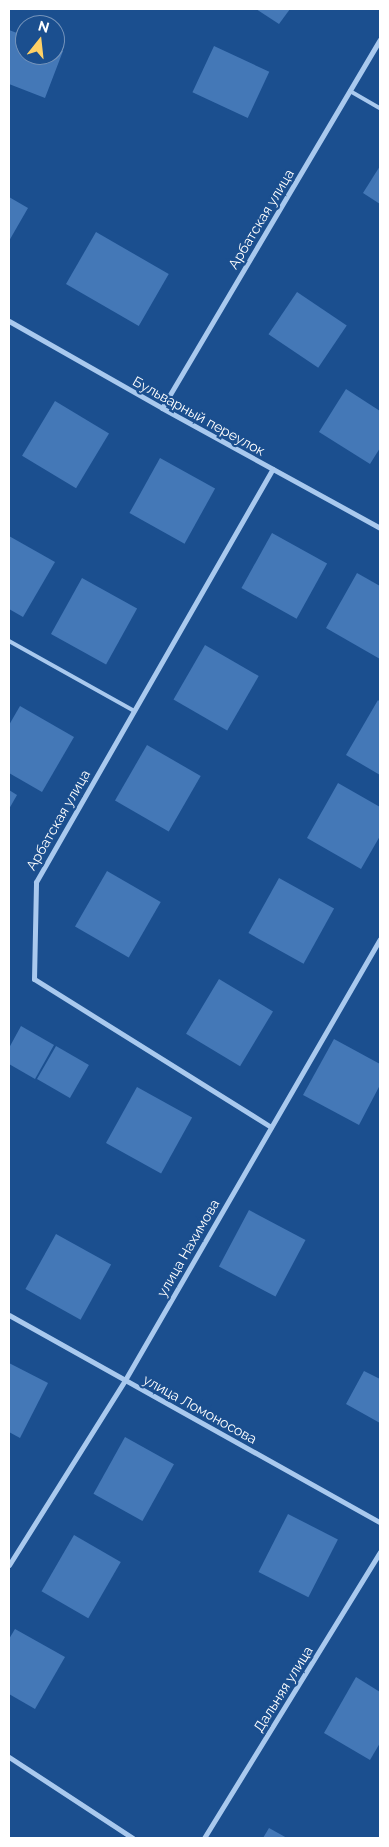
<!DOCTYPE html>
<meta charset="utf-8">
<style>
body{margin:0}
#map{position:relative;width:389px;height:1847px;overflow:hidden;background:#1b4f8f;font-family:Raleway,sans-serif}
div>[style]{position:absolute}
.building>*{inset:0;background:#4478b7;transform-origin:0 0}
.lane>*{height:4px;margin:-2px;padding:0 2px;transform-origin:2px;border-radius:2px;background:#a9c9ee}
.street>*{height:5px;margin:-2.5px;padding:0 2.5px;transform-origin:2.5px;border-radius:2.5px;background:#a9c9ee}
span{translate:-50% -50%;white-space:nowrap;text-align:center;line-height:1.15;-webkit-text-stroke:4.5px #1b4f8f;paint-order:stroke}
.street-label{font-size:14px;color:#fff}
.frame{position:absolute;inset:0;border:10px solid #fff;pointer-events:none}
.north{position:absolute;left:15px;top:15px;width:50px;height:50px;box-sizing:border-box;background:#1b4f8f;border:1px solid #7695bc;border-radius:50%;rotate:16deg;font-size:14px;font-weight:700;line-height:20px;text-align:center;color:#fff}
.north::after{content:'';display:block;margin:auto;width:18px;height:22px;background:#ffd166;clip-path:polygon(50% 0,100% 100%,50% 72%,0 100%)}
</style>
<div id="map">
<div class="building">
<div style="clip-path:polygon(256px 9px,290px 9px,279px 24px)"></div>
<div style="clip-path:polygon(9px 30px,25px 36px,25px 55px,55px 55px,55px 48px,63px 51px,45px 98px,9px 84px)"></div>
<div style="left:214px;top:46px;width:61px;height:51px;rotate:25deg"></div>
<div style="clip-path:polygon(380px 166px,380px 204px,363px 193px)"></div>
<div style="clip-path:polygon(9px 197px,28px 208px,9px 241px)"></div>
<div style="left:96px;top:232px;width:84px;height:60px;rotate:30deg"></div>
<div style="left:297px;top:292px;width:60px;height:51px;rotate:34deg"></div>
<div style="clip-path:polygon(346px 389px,380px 411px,380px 448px,370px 464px,319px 432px)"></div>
<div style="left:55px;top:401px;width:63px;height:64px;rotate:31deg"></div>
<div style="left:160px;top:458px;width:63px;height:63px;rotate:29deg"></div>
<div style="left:272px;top:533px;width:63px;height:63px;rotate:29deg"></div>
<div style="clip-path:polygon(9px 536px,55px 562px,23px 617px,9px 609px)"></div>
<div style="clip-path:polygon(357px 573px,380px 586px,380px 659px,326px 628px)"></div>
<div style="left:82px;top:578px;width:63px;height:64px;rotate:29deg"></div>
<div style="left:205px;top:645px;width:62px;height:63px;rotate:30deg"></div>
<div style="clip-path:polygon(378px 700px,380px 702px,380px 775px,346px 755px)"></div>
<div style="clip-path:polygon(20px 706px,74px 737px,42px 792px,9px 773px,9px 725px)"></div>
<div style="left:147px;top:745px;width:62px;height:64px;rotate:30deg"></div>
<div style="clip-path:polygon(338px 783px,380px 807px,380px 836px,361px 869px,307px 838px)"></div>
<div style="clip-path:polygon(9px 790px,17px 795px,9px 809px)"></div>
<div style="left:107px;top:871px;width:62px;height:64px;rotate:30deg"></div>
<div style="left:279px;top:878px;width:63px;height:63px;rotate:29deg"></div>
<div style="left:219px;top:979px;width:63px;height:64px;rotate:31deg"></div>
<div style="clip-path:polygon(21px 1026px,54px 1045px,35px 1079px,9px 1064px,9px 1048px)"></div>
<div style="clip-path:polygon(334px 1039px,380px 1064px,380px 1085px,359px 1125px,303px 1095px)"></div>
<div style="left:56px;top:1046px;width:38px;height:38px;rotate:30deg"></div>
<div style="left:137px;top:1087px;width:63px;height:64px;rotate:29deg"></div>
<div style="left:249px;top:1210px;width:64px;height:64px;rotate:28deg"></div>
<div style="left:56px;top:1234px;width:63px;height:63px;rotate:29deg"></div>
<div style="clip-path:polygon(9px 1363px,48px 1383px,20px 1438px,9px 1432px)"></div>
<div style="clip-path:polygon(364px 1371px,380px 1379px,380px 1423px,346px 1404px)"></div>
<div style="left:125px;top:1437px;width:56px;height:65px;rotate:29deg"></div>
<div style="left:288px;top:1514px;width:56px;height:65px;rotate:27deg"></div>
<div style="left:74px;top:1535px;width:54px;height:65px;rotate:30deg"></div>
<div style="clip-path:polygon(15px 1629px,65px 1657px,35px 1709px,9px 1694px,9px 1639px)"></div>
<div style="clip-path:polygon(356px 1677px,380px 1692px,380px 1743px,370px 1760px,324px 1733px)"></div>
<div style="clip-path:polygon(269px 1828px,287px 1838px,263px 1838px)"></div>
</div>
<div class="lane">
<div style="left:350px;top:91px;width:34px;rotate:30deg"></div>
<div style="left:9px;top:641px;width:143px;rotate:29.2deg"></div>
</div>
<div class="street">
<div style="left:9px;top:321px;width:176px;rotate:29.6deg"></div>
<div style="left:162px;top:408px;width:249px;rotate:28.8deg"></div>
<div style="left:162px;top:408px;width:428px;rotate:-59.4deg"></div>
<div style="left:271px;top:1127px;width:279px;rotate:-148deg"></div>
<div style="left:34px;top:979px;width:97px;rotate:-88.8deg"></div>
<div style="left:36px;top:882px;width:476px;rotate:-60.2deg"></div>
<div style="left:9px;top:1315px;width:425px;rotate:29.2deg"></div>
<div style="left:9px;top:1565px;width:218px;rotate:-57.9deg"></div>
<div style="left:125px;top:1380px;width:509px;rotate:-59.96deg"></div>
<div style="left:9px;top:1757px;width:148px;rotate:33.2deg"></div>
<div style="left:204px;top:1838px;width:336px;rotate:-58.4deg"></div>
</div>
<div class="street-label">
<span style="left:261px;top:219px;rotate:-59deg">Арбатская улица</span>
<span style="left:199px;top:416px;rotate:29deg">Бульварный переулок</span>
<span style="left:58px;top:820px;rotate:-60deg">Арбатская улица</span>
<span style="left:188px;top:1248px;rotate:-60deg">улица Нахимова</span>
<span style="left:200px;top:1409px;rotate:29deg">улица Ломоносова</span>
<span style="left:283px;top:1689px;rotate:-58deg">Дальняя улица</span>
</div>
<div class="frame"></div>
<div class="north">N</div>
</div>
